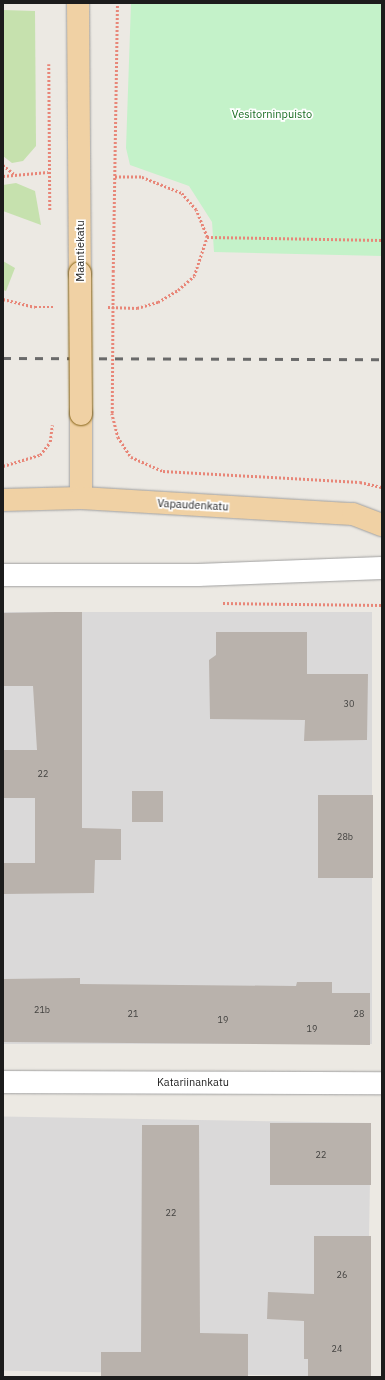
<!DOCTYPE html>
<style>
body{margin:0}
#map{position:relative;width:385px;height:1380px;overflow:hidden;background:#ece9e3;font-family:"IBM Plex Sans",sans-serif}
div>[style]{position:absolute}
.residential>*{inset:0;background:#dad9d9;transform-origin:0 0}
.grass>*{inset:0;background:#c6e1ae}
.park>*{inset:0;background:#c4f2c9}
.building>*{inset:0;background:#b9b2ac;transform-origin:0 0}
.path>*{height:2.5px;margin-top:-1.25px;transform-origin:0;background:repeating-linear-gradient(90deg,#e88678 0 2px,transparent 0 4px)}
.roads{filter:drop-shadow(0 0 1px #a0a0a0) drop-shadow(0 0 1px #a0a0a0)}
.minor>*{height:22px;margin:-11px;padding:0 11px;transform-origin:11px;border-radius:11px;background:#fff}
.major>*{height:22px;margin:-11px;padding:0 11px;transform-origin:11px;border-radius:11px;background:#f0d1a4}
.rail>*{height:3px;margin-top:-1.5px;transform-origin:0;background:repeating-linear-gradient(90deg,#6a6a6a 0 8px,transparent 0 16px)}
.path-bridge>*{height:2.5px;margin-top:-1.25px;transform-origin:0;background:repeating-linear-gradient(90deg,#e88678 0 2px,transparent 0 4px)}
.bridges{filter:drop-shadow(0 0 1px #836012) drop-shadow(0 0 1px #836012)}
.major-bridge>*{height:22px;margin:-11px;padding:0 11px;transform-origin:11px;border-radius:11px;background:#f0d1a4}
span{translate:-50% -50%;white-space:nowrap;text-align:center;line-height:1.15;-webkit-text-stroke:3.5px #fff;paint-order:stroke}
.number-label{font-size:9px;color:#434240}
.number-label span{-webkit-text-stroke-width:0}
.park-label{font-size:11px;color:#186c21}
.street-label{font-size:11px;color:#1c1c1c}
.frame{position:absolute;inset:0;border:4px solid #1c1c1c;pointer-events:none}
</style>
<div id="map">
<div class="residential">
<div style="left:3px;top:612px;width:369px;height:432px"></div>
<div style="left:371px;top:1123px;width:254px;height:368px;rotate:91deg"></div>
</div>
<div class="grass">
<div style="clip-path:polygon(3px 10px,35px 11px,36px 146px,23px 161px,12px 163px,3px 156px)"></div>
<div style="clip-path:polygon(16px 183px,35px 191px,41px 225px,3px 211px,3px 185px)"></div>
<div style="clip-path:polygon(3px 261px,15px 268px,6px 291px,3px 290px)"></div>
</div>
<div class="park">
<div style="clip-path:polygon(131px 3px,382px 3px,382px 256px,214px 252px,212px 222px,189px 186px,130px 165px,126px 148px)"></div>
</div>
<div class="building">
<div style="clip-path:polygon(56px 612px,82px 612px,82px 828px,121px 829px,121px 860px,95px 860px,94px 893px,3px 894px,3px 863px,35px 863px,35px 798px,3px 798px,3px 750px,37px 750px,33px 686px,3px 686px,3px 613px)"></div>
<div style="clip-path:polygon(216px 632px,307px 632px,307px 674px,368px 674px,367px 740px,304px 741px,305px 720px,210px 719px,209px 660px,216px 655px)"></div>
<div style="left:132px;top:791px;width:31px;height:31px"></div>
<div style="left:318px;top:795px;width:55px;height:83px"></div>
<div style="clip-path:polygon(80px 978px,80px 984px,296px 986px,297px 982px,332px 982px,332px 993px,370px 993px,370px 1045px,3px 1042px,3px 979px)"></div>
<div style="left:371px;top:1123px;width:62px;height:101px;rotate:90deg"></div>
<div style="clip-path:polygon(142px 1125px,199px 1125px,200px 1333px,248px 1334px,248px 1377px,101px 1376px,101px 1352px,141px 1352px)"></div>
<div style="clip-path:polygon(314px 1236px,371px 1236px,371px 1377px,308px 1377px,308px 1359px,304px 1359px,304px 1321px,267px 1319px,268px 1292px,314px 1294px)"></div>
</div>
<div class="path">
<div style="left:49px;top:64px;width:146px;rotate:89.6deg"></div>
<div style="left:3px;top:165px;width:14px;rotate:39deg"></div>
<div style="left:3px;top:176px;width:45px;rotate:-5.1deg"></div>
<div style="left:207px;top:237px;width:175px;rotate:1deg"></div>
<div style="left:113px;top:272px;width:269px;rotate:-89.1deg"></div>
<div style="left:3px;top:299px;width:33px;rotate:14deg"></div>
<div style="left:35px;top:307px;width:18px"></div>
<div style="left:108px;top:307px;width:29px;rotate:2deg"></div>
<div style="left:137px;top:308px;width:22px;rotate:-16deg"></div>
<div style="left:158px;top:302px;width:23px;rotate:-31deg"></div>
<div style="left:178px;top:290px;width:21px;rotate:-41deg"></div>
<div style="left:194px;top:276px;width:41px;rotate:-71.6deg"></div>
<div style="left:207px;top:237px;width:29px;rotate:-112deg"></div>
<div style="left:196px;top:210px;width:23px;rotate:-131deg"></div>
<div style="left:181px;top:193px;width:43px;rotate:-158.2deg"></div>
<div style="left:141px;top:177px;width:26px;rotate:180deg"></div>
<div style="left:112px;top:413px;width:25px;rotate:76deg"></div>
<div style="left:118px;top:437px;width:24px;rotate:57deg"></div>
<div style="left:131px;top:457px;width:35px;rotate:24deg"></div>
<div style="left:163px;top:471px;width:197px;rotate:3.2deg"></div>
<div style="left:360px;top:482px;width:23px;rotate:13deg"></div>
<div style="left:3px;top:466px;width:39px;rotate:-17deg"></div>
<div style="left:40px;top:455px;width:16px;rotate:-52deg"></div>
<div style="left:50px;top:442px;width:17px;rotate:-83deg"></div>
<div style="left:223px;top:603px;width:159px;rotate:0.7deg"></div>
</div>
<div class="roads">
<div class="minor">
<div style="left:3px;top:575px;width:195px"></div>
<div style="left:198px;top:575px;width:184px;rotate:-2.2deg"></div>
<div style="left:3px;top:1082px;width:379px;rotate:0.2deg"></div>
</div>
<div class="major">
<div style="left:78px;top:3px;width:270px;rotate:89.6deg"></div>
<div style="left:81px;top:498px;width:84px;rotate:-90deg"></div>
<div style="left:3px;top:500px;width:78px;rotate:-1.5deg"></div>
<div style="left:81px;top:498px;width:272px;rotate:3.4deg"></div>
<div style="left:353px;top:514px;width:31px;rotate:21deg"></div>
</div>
</div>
<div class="rail">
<div style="left:3px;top:358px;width:379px;rotate:0.2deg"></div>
</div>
<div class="path-bridge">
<div style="left:112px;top:413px;width:141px;rotate:-89.6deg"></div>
</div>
<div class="bridges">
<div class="major-bridge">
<div style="left:80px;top:273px;width:141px;rotate:89.6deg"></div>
</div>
</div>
<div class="number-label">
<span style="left:349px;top:704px">30</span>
<span style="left:43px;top:774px">22</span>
<span style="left:345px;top:837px">28b</span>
<span style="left:42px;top:1010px">21b</span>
<span style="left:133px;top:1014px">21</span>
<span style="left:359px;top:1014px">28</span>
<span style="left:223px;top:1020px">19</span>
<span style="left:312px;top:1029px">19</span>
<span style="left:321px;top:1155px">22</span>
<span style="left:171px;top:1213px">22</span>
<span style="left:342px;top:1275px">26</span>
<span style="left:337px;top:1349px">24</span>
</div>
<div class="park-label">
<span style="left:272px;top:114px">Vesitorninpuisto</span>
</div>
<div class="street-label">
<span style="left:80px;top:251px;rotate:-90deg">Maantiekatu</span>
<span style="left:193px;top:505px;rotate:3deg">Vapaudenkatu</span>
<span style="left:193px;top:1082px">Katariinankatu</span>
</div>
<div class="frame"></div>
</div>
